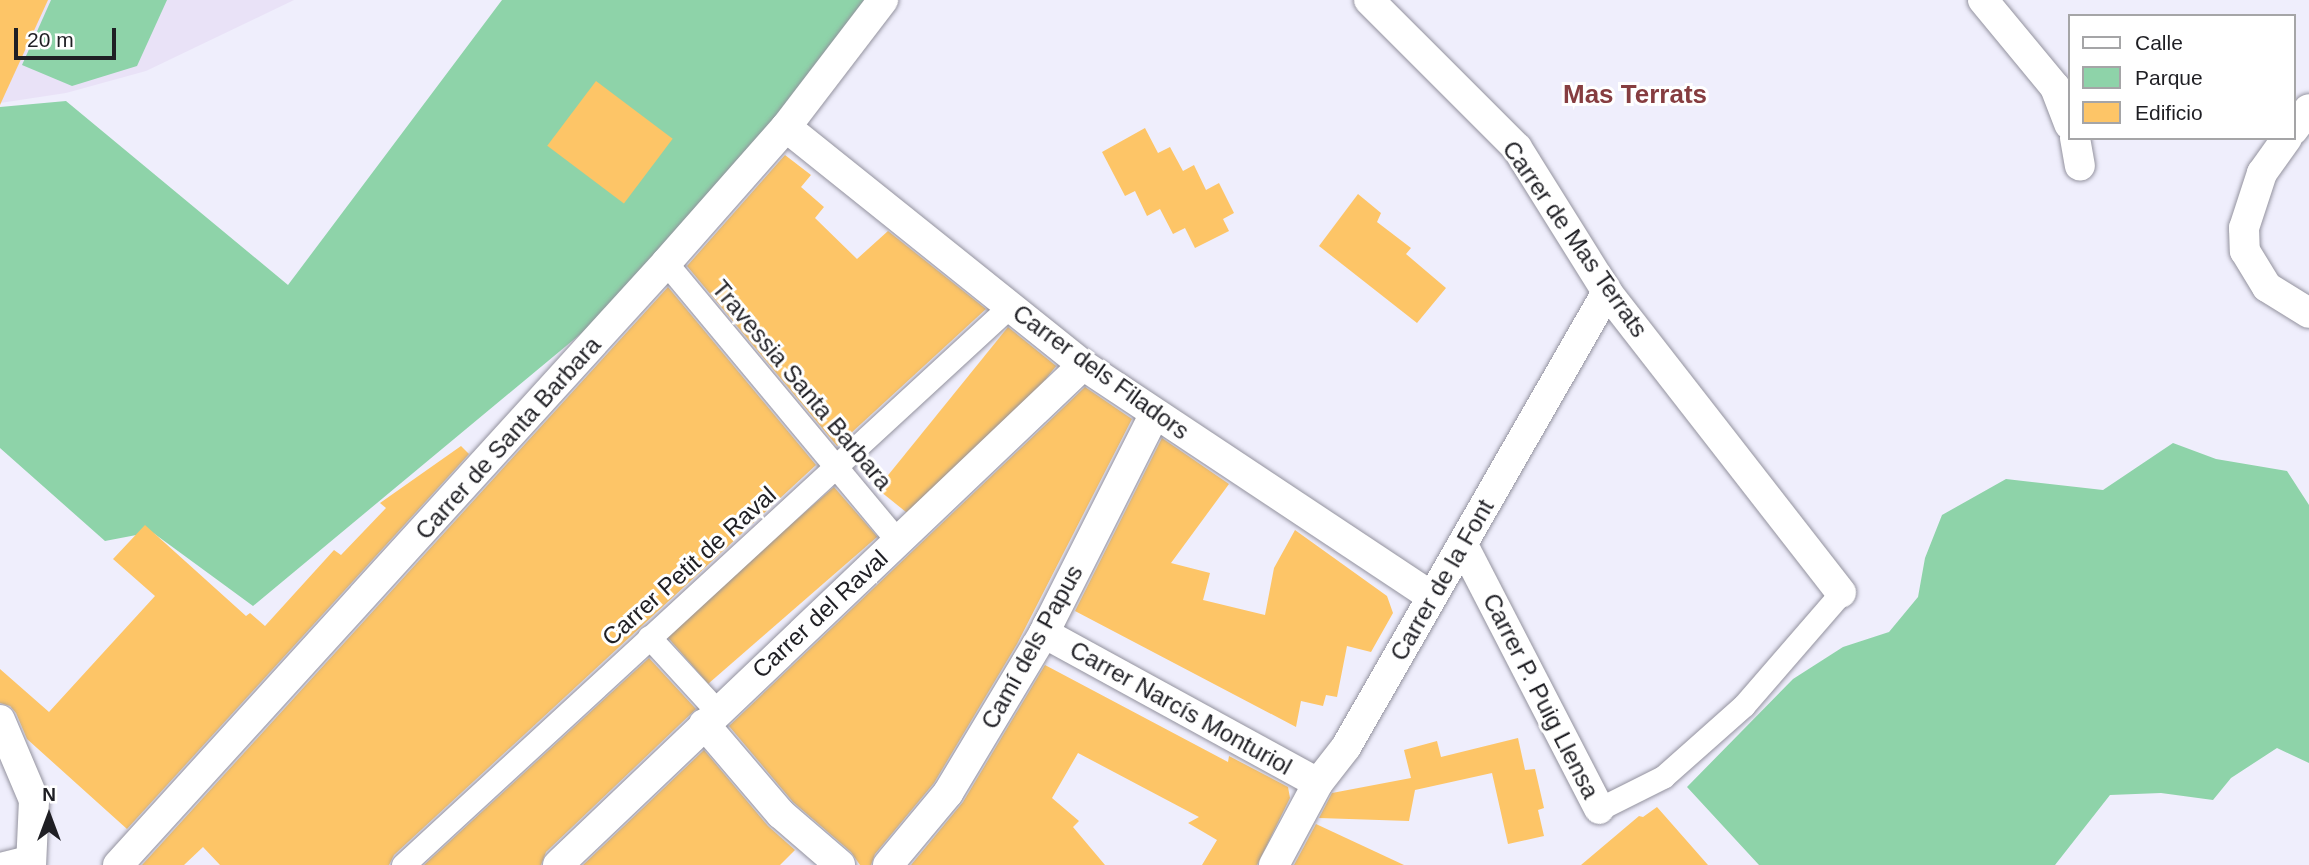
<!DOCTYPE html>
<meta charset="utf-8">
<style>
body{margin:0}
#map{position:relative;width:2309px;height:865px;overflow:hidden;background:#efeefc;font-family:Arial,sans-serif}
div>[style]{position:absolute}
.education>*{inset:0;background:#e9e2f7}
.green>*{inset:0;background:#8ed3a9}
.building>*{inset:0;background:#fdc567;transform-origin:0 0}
.roads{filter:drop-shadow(0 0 2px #93929e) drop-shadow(0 0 2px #93929e)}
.pedestrian>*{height:23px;margin:-11.5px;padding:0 11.5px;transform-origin:11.5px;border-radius:11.5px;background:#fff}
.minor>*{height:30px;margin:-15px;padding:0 15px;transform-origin:15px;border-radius:15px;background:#fff}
span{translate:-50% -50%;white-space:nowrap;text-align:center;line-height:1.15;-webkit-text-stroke:6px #fff;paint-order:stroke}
.street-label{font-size:24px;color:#1f1f24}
.neighbourhood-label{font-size:26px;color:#863d40;font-weight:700}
.legend{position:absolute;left:2068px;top:14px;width:228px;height:126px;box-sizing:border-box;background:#fff;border:2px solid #a5a5a7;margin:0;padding:9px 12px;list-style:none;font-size:21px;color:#1f1f24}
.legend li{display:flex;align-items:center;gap:14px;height:35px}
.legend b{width:35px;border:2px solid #a5a5a7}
.north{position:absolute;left:14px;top:781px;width:70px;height:70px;-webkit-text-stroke:5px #fff;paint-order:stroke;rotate:0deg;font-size:19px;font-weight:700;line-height:28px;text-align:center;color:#1f1f24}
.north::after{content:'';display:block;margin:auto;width:24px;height:32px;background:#1f1f24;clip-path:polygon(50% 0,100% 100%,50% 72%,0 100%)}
.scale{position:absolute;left:14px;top:28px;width:102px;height:32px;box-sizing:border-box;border:4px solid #1f1f24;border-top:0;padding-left:9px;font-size:21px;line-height:24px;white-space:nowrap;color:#1f1f24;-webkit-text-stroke:5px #fff;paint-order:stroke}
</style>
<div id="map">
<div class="education">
<div style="clip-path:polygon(0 0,294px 0,146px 71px,66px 93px,0 103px)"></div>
</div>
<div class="green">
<div style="clip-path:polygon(51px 0,167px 0,137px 66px,72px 86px,22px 65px)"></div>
<div style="clip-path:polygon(502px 0,883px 0,666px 263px,253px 606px,152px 532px,105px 541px,0 448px,0 107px,66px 101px,288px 285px)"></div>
<div style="clip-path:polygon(2173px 443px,2216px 459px,2287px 471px,2309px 505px,2309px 763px,2277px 748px,2231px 778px,2213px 800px,2161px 793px,2110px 795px,2055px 865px,1759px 865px,1687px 787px,1793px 679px,1843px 647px,1889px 632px,1918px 597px,1925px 558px,1942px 515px,2006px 479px,2103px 490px)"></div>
</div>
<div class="building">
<div style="clip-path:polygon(0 0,48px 0,0 105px)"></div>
<div style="left:596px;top:81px;width:96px;height:81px;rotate:37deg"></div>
<div style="clip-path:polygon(1145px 128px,1158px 153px,1170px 147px,1183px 171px,1194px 165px,1206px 190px,1219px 183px,1234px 213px,1223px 219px,1229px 231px,1195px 248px,1185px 228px,1173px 234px,1160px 209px,1147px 216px,1135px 191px,1125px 196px,1102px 152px)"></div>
<div style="clip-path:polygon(785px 155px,811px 175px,801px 187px,824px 207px,815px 218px,857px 259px,888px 231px,986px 309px,837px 446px,687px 266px)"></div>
<div style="clip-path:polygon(1358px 194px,1381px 213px,1377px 222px,1411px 248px,1406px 254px,1446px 288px,1417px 323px,1319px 246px)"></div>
<div style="clip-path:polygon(668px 287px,816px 465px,394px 855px,389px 865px,220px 865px,203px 847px,184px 865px,142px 865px)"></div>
<div style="left:1008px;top:327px;width:62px;height:208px;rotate:39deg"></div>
<div style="clip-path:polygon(1085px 387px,1132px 419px,1017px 644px,934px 783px,875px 854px,871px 865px,860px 865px,851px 852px,793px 802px,729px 726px)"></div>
<div style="clip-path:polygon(1162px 438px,1229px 484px,1171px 563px,1210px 573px,1203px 600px,1265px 615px,1274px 568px,1295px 530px,1387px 596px,1393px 613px,1371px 652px,1347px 646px,1337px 697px,1326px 695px,1323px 706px,1301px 701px,1296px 727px,1075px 611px)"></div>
<div style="clip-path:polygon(461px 446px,469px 454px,127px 829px,27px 739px,16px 713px,10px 706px,0 703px,0 669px,49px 712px,155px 596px,113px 559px,145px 525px,246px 616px,250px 613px,265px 626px,334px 550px,341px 555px,386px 508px,380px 503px)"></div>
<div style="left:834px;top:487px;width:66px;height:224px;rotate:49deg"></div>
<div style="clip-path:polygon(649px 658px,696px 709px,546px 852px,541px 865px,424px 865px)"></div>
<div style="clip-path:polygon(1045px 665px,1228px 762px,1229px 756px,1288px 787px,1290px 798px,1257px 865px,1202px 865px,1217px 840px,1188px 823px,1199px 817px,1078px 753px,1052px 798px,1079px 821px,1073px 827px,1105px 865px,911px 865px,963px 802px)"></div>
<div style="clip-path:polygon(1518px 738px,1525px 770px,1535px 769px,1544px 808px,1538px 810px,1544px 836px,1508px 844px,1492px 773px,1415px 790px,1409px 821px,1319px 818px,1332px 793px,1411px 778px,1404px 750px,1437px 741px,1441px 757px)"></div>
<div style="clip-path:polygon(704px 750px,768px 826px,795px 850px,780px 865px,583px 865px)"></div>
<div style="clip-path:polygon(1657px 807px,1708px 865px,1581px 865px,1639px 816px,1643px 817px)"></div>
<div style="clip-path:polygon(1316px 824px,1404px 865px,1294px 865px)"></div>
</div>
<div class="roads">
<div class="pedestrian">
<div style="left:666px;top:263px;width:361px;rotate:50.2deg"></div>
<div style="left:649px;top:637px;width:100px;rotate:47.4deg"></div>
<div style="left:1599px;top:809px;width:72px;rotate:-26.6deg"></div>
<div style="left:1663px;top:777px;width:108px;rotate:-41.6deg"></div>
<div style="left:1744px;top:705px;width:148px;rotate:-49.1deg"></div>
<div style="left:0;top:864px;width:33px;rotate:-14deg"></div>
<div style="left:403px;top:865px;width:825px;rotate:-42.64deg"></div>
</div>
<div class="minor">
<div style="left:1369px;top:0;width:209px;rotate:45deg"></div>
<div style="left:1517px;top:148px;width:170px;rotate:58deg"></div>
<div style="left:1607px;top:292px;width:381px;rotate:52.1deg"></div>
<div style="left:1983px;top:0;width:113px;rotate:50.4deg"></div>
<div style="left:2055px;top:87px;width:40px;rotate:69deg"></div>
<div style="left:786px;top:127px;width:381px;rotate:38.7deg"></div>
<div style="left:1083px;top:365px;width:418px;rotate:33.6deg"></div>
<div style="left:2293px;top:130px;width:26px;rotate:-53deg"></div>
<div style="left:2075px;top:138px;width:28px;rotate:80deg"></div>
<div style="left:2287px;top:138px;width:43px;rotate:125.5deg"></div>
<div style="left:2262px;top:173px;width:58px;rotate:108.1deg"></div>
<div style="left:2244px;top:228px;width:23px;rotate:88deg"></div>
<div style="left:2245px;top:251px;width:42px;rotate:58.6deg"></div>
<div style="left:2267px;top:287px;width:49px;rotate:31.8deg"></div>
<div style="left:1463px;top:545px;width:297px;rotate:62.7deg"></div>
<div style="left:1044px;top:633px;width:312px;rotate:28.7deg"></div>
<div style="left:0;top:720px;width:87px;rotate:67deg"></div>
<div style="left:34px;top:800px;width:65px;rotate:92.6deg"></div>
<div style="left:704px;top:724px;width:118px;rotate:49.5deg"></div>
<div style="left:781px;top:814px;width:78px;rotate:40.8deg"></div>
<div style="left:118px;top:865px;width:814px;rotate:-47.69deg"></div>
<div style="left:666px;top:263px;width:181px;rotate:-48.6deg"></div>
<div style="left:786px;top:127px;width:160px;rotate:-52.6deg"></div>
<div style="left:558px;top:865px;width:725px;rotate:-43.6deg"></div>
<div style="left:888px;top:865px;width:94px;rotate:-50.2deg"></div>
<div style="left:948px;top:793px;width:187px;rotate:-59deg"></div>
<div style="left:1044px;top:633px;width:244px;rotate:-63.2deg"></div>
<div style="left:1274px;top:865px;width:93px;rotate:-61.8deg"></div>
<div style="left:1318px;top:783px;width:46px;rotate:-52.1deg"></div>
<div style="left:1346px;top:747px;width:525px;rotate:-60.16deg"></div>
</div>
</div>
<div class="street-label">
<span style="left:1575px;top:239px;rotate:55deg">Carrer de Mas Terrats</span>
<span style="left:1101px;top:372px;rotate:36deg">Carrer dels Filadors</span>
<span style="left:802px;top:385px;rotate:50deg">Travessia Santa Barbara</span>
<span style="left:508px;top:438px;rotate:-48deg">Carrer de Santa Barbara</span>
<span style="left:689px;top:566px;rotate:-42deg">Carrer Petit de Raval</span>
<span style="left:1442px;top:580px;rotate:-60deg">Carrer de la Font</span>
<span style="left:820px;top:614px;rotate:-43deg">Carrer del Raval</span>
<span style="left:1032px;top:647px;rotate:-61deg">Camí dels Papus</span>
<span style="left:1541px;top:696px;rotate:63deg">Carrer P. Puig Llensa</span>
<span style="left:1181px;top:708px;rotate:29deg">Carrer Narcís Monturiol</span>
</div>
<div class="neighbourhood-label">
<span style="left:1635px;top:95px">Mas Terrats</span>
</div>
<ul class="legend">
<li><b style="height:9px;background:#fff"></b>Calle</li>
<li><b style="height:19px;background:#8ed3a9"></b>Parque</li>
<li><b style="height:19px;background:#fdc567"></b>Edificio</li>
</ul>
<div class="north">N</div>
<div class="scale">20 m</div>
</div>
